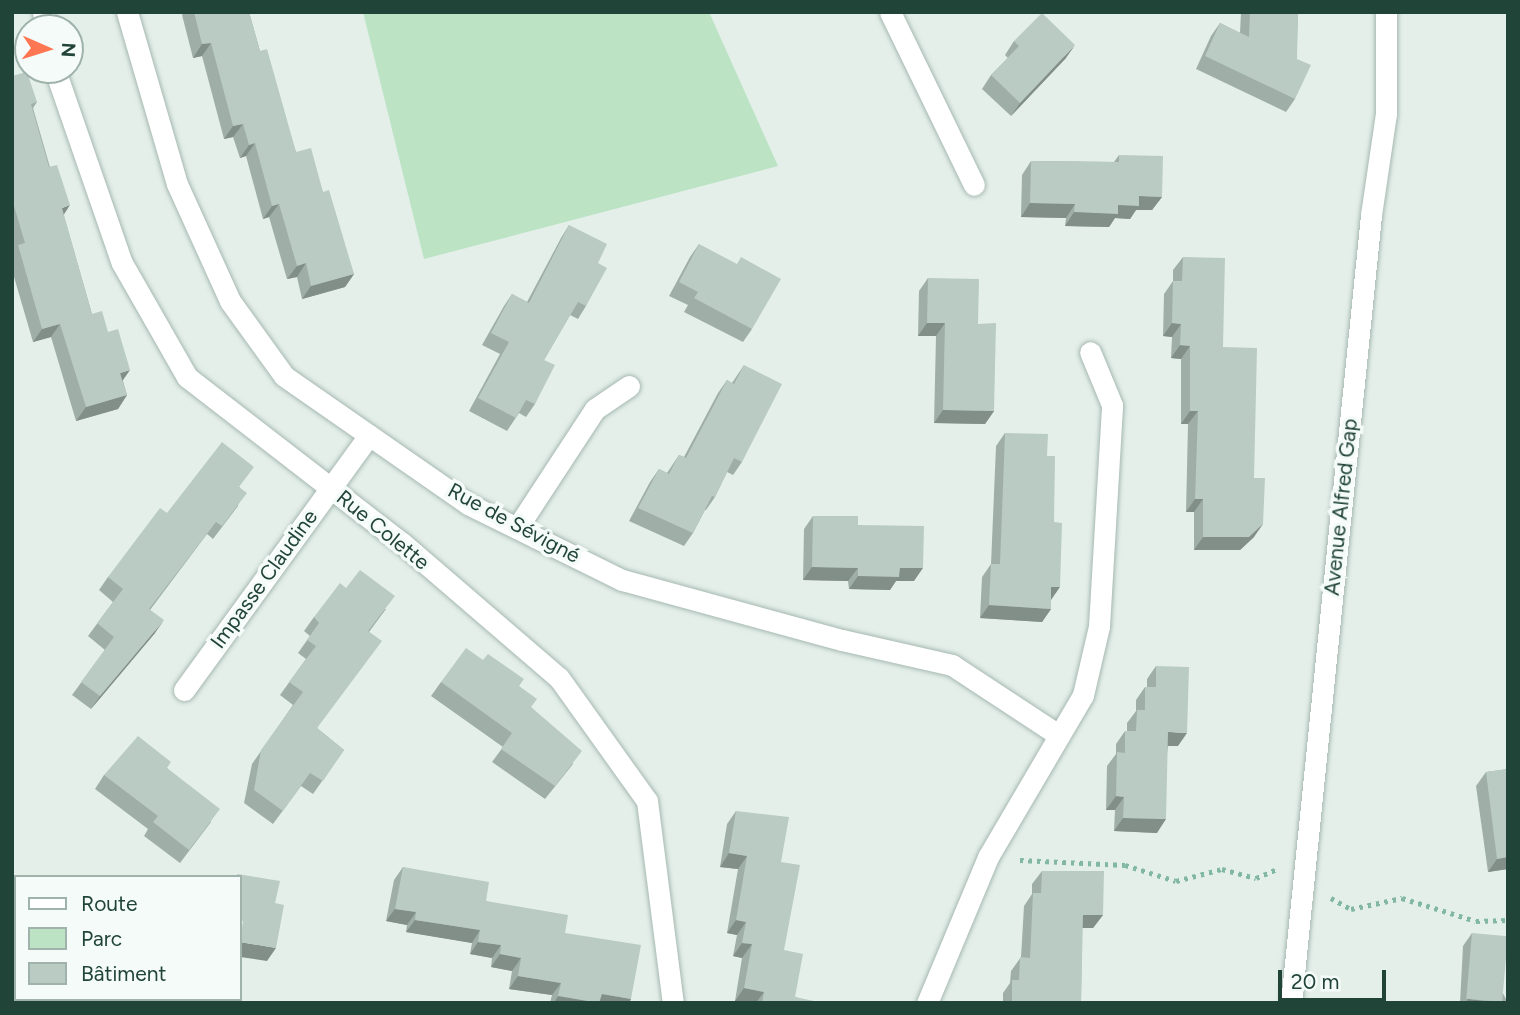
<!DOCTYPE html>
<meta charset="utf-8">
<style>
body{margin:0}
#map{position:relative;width:1520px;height:1015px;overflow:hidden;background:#e4efea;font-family:Figtree,sans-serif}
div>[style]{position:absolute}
.green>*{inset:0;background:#bbe3c4}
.path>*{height:4.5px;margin-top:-2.25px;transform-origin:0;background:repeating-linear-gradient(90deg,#81b7a4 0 3.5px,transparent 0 8.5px)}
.roads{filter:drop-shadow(0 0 2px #a6b8b1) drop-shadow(0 0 2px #a6b8b1)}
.minor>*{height:21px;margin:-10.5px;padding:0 10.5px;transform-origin:10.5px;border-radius:10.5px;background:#fff}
.wall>*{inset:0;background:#9fafa8}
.shaded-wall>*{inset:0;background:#828e88}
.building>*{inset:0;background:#b9cbc3;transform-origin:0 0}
span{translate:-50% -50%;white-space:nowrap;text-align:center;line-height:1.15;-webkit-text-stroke:7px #f5fbf8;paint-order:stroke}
.street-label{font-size:21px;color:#214439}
.frame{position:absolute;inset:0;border:14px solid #214439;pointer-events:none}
.legend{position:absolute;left:14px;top:875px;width:228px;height:126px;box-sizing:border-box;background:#f5fbf8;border:2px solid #a0b2ac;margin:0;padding:9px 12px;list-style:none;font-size:21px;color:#214439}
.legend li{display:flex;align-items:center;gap:14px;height:35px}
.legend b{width:35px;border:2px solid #a0b2ac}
.north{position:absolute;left:14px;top:14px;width:70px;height:70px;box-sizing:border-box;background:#f5fbf8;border:2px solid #a0b2ac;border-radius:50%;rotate:93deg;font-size:19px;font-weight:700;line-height:28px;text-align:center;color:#214439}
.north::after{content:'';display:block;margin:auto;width:24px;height:32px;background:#ff7752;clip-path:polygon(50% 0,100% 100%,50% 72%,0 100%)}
.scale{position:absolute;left:1278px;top:970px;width:108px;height:32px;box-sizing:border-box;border:4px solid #214439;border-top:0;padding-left:9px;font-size:21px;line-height:24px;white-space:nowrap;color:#214439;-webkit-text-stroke:5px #f5fbf8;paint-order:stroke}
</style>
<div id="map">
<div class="green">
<div style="clip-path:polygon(363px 12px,709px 12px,778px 166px,424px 259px)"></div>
</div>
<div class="path">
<div style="left:1020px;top:860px;width:105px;rotate:2.7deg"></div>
<div style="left:1125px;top:865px;width:53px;rotate:17.4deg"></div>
<div style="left:1176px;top:881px;width:48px;rotate:-14.6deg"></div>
<div style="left:1222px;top:869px;width:35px;rotate:15deg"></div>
<div style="left:1256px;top:878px;width:21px;rotate:-23deg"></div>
<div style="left:1331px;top:898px;width:23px;rotate:29deg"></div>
<div style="left:1351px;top:909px;width:52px;rotate:-12.2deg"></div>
<div style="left:1402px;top:898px;width:77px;rotate:17.3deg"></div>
<div style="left:1476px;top:921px;width:32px;rotate:-2deg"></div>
</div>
<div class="roads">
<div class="minor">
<div style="left:43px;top:12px;width:16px;rotate:79deg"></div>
<div style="left:127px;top:12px;width:179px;rotate:73.8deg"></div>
<div style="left:177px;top:184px;width:128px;rotate:65.6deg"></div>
<div style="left:230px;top:301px;width:92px;rotate:54.2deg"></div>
<div style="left:284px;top:376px;width:224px;rotate:34.8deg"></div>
<div style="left:468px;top:504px;width:172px;rotate:26.3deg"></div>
<div style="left:622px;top:580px;width:228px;rotate:15.3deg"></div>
<div style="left:842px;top:640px;width:113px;rotate:12.8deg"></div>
<div style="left:952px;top:665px;width:126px;rotate:33.3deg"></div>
<div style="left:890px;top:12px;width:192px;rotate:64.1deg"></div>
<div style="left:55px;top:70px;width:204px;rotate:70.9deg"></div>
<div style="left:122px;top:263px;width:131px;rotate:60.3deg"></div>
<div style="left:187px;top:377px;width:272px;rotate:37.7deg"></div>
<div style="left:402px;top:543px;width:207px;rotate:40.7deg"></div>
<div style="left:559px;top:678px;width:151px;rotate:54.4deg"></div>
<div style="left:647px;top:801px;width:204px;rotate:82.7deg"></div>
<div style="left:517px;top:528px;width:142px;rotate:-56.8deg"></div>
<div style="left:595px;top:409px;width:41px;rotate:-34.1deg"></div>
<div style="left:184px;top:690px;width:315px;rotate:-54deg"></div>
<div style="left:927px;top:1003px;width:158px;rotate:-67.3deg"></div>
<div style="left:988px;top:857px;width:188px;rotate:-59.6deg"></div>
<div style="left:1083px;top:695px;width:71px;rotate:-76.9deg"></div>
<div style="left:1099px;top:626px;width:221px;rotate:-86.6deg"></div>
<div style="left:1112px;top:405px;width:57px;rotate:-112.5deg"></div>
<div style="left:1291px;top:1003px;width:792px;rotate:-84.2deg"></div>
<div style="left:1371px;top:215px;width:102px;rotate:-81.6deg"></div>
<div style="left:1386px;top:114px;width:102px;rotate:-90deg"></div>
</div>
</div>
<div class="wall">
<div style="clip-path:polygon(184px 12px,249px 12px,260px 51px,296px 152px,323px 192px,354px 274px,345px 287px,302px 299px,297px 277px,287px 279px,269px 217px,263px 219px,246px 156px,240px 158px,233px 137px,224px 139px,202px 56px,193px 58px,182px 15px)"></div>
<div style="clip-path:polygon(1241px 12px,1298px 12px,1295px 99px,1286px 112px,1196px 69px,1211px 36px,1220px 23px,1240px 33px)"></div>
<div style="clip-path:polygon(1014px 41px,1066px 58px,1011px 116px,982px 89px,991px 75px,1008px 58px,1005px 55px)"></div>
<div style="clip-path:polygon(12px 76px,37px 102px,33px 108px,92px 314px,123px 381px,127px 395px,118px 409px,76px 421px,51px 337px,33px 342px,12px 270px,12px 253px,14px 251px,12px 245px)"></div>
<div style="clip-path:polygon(1119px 155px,1162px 197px,1152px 210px,1136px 210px,1130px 219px,1115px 218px,1109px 227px,1065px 226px,1066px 218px,1021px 217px,1022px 175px,1031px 161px,1114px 162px)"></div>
<div style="clip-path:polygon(569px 225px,598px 263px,586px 306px,578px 319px,570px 315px,544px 360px,535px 404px,526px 417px,519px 413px,507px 431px,469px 411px,500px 354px,482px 345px,504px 306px,512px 294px,527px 302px,561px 238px)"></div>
<div style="clip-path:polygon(699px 244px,752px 329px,743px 342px,684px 312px,688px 305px,669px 296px,690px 257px)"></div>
<div style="clip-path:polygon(1183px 257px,1223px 347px,1254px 478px,1254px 537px,1240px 550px,1194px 550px,1194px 512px,1186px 512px,1188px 424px,1181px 424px,1181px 359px,1171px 358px,1172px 337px,1163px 336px,1164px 294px,1173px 281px,1173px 270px)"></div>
<div style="clip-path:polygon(928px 278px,978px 324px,994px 411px,985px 424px,934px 423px,936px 336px,918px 336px,919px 291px)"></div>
<div style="clip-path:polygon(744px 365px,742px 462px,733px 475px,727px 472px,715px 497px,706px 510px,705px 510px,693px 533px,684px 546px,629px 521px,650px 482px,659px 469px,667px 473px,679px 455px,684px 457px,718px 393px,727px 380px,732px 383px)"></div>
<div style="clip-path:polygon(1005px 433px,1047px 456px,1051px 609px,1042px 622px,980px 618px,982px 577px,991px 564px,996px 446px)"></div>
<div style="clip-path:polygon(240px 487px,238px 506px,213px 539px,207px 534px,150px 610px,155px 633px,91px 709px,72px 695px,105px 650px,88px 636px,113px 602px,99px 590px,108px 577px,167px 513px)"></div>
<div style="clip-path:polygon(813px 516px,858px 525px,914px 581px,896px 581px,890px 590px,849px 589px,848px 581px,803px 580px,804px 529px)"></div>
<div style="clip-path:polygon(386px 609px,369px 632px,317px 728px,344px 750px,313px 794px,301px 786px,273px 824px,244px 803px,252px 764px,293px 705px,280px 695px,306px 659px,298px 653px,310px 636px,304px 631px,314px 617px)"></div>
<div style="clip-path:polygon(1156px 666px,1178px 746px,1168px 746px,1157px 833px,1114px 831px,1115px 810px,1106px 810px,1107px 766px,1116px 754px,1116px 744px,1125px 731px,1127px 731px,1127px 723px,1136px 711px,1136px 700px,1145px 687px,1147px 687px,1147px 679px)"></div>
<div style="clip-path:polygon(441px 682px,519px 686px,531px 707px,573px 764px,545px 799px,492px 762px,503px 747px,431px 696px)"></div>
<div style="clip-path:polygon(167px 768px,211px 822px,180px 863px,144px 836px,148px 829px,95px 789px,104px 775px)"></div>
<div style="clip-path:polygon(1508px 769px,1508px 869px,1488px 872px,1476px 786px,1486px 772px)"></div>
<div style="clip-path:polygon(736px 811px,781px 862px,784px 950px,795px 997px,814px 1003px,743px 1003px,735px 1001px,742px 958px,733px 956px,737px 935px,727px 933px,738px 869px,720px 867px,727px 824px)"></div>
<div style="clip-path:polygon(403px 867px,565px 933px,631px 999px,629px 1003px,550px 1003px,552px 995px,509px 989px,512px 971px,491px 967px,492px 958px,470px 954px,472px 943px,406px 932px,407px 925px,386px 921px,394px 880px)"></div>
<div style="clip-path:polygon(1042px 871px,1103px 915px,1093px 928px,1082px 928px,1081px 1003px,1003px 1003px,1003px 993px,1010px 983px,1011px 971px,1021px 957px,1024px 906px,1032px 894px,1032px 884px)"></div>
<div style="clip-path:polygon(1472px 933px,1508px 1003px,1460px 1003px,1463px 946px)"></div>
</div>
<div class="shaded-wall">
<div style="clip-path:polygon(211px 43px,202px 56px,193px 58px,202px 44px)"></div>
<div style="clip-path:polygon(1075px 45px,1066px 58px,1011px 116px,1020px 103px)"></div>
<div style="clip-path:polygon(243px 124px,233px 137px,224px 139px,233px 126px)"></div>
<div style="clip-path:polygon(255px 143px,246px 156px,240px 158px,249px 145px)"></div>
<div style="clip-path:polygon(1139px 196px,1162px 197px,1152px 210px,1136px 210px,1130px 219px,1115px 218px,1109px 227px,1065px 226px,1074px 212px,1118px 205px)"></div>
<div style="clip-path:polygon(1030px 203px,1075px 204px,1066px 218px,1021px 217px)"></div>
<div style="clip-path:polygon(279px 204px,269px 217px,263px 219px,272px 206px)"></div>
<div style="clip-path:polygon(70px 205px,61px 219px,62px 208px)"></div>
<div style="clip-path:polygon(306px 263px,297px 277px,287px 279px,297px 266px)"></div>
<div style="clip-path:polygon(354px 274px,345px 287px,302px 299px,311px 286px)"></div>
<div style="clip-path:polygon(927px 323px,945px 323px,936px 336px,918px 336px)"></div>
<div style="clip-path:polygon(1172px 323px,1181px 324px,1172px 337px,1163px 336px)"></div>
<div style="clip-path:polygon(60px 324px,51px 337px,33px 342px,42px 329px)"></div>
<div style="clip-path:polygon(1180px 345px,1190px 346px,1181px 359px,1171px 358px)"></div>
<div style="clip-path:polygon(130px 370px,121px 383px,120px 373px)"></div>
<div style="clip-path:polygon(127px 395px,118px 409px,76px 421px,86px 407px)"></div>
<div style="clip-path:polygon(943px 410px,994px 411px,985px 424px,934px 423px)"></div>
<div style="clip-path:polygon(1190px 411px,1198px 411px,1188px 424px,1181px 424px)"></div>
<div style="clip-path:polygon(1195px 499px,1203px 499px,1194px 512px,1186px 512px)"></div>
<div style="clip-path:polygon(1263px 524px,1254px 537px,1240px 550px,1194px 550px,1203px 537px)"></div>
<div style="clip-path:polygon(812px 567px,858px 568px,848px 581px,803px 580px)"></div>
<div style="clip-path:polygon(900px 568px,923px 568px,914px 581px,896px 581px,890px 590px,849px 589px,858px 576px)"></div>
<div style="clip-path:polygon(1051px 587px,1060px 587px,1051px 600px)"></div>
<div style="clip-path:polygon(989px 605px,1051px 609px,1042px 622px,980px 618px)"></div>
<div style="clip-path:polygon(164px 620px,155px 633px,91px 709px,100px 696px)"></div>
<div style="clip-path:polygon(1168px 732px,1187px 733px,1178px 746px,1159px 746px)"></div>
<div style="clip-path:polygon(1116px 796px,1124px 797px,1115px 810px,1106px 810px)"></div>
<div style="clip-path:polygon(1123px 818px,1166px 819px,1157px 833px,1114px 831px)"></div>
<div style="clip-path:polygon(729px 853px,747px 856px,738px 869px,720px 867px)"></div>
<div style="clip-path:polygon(1508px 857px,1508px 869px,1488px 872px,1497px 859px)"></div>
<div style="clip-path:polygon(395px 909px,416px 912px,407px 925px,386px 921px)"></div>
<div style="clip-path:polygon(1083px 915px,1103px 915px,1093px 928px,1073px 928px)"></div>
<div style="clip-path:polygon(415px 920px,480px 930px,472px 943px,406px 932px)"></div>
<div style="clip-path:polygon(736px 920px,746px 922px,737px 935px,727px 933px)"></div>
<div style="clip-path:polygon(240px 942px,276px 948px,267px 961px,240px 957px)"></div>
<div style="clip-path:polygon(478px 942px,501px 945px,492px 958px,470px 954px)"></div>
<div style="clip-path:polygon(742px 943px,752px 944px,742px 958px,733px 956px)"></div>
<div style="clip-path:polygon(500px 954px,521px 958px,512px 971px,491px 967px)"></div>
<div style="clip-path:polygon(518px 976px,561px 983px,552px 995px,509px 989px)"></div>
<div style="clip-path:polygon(744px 988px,764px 992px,756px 1003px,743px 1003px,735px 1001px)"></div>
<div style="clip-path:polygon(602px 994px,631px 999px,629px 1003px,554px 1003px,558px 996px)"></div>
<div style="clip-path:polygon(1468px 999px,1498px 1003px,1466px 1003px)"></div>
</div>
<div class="building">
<div style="clip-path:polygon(194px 12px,249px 12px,260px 51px,267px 49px,296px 152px,311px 148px,323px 192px,329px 190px,354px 274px,311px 286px,306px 263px,297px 266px,279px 204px,272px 206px,255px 143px,249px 145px,243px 124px,233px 126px,211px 43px,202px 44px)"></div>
<div style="clip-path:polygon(1250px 12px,1298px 12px,1297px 59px,1311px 65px,1295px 99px,1205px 56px,1220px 23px,1249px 37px)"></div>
<div style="clip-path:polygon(1042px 13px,1075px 45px,1020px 103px,991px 75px,1019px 46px,1014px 41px)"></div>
<div style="clip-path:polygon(27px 72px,37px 102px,31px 104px,49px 167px,57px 165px,70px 205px,62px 208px,92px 314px,102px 311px,108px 332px,118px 329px,130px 370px,120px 373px,127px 395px,86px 407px,60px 324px,42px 329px,18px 245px,25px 243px,12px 199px,12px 76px)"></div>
<div style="clip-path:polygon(1119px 155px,1163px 156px,1162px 197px,1139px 196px,1139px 206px,1118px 205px,1118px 214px,1074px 212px,1075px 204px,1030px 203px,1031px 161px,1119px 162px)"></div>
<div style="clip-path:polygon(569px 225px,607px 244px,598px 263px,607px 268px,586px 306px,578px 302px,544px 360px,555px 365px,535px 404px,526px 400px,516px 418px,478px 398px,509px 342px,491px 333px,512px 294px,529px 303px)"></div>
<div style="clip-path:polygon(699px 244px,737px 264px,741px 257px,781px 279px,752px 329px,694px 298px,698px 292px,679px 282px)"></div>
<div style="clip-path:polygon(1183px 257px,1225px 258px,1223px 347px,1257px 348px,1254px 478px,1265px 478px,1263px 524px,1249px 537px,1203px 537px,1203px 499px,1195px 499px,1198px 411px,1190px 411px,1190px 346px,1180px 345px,1181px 324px,1172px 323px,1173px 281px,1182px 281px)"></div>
<div style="clip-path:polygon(928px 278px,979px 279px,978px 324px,996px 323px,994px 411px,943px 410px,945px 323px,927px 323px)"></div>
<div style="clip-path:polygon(744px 365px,782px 384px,742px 462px,734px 458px,715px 497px,712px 496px,693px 533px,638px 508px,659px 469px,669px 474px,679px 455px,686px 458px,727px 380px,734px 384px)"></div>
<div style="clip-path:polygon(1005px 433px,1048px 434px,1047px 456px,1055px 456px,1054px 522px,1062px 523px,1060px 587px,1051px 587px,1051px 609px,989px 605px,991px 564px,1000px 564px)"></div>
<div style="clip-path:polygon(222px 442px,254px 467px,239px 487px,247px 493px,222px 526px,216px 522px,149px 609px,164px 620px,100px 696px,81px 682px,114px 637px,97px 623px,123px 589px,108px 577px,160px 508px,167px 513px)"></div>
<div style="clip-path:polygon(813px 516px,858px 516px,858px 525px,924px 526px,923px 568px,900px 568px,899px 577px,858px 576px,858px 568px,812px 567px)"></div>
<div style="clip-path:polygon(360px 570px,395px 596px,368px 631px,382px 641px,317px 728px,344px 750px,323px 781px,310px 773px,283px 811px,254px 790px,261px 750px,303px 692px,289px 682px,316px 646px,307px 640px,319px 623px,314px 617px,340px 583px,346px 588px)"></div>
<div style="clip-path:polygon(466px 648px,483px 660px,488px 654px,524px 679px,519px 686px,537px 699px,531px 707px,582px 751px,555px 786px,501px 749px,512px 733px,441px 682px)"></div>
<div style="clip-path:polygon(1156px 666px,1189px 667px,1187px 733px,1168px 732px,1166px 819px,1123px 818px,1124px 797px,1116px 796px,1117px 752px,1125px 753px,1125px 731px,1136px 731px,1137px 710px,1145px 710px,1145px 687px,1156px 687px)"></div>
<div style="clip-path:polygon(138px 736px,171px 762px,167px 768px,220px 809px,189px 850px,153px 822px,158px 816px,104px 775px)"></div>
<div style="clip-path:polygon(1508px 769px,1508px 857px,1497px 859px,1486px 772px)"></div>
<div style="clip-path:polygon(736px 811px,789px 817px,781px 862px,800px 865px,784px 950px,803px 954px,795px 997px,814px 1001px,814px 1003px,762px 1003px,764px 992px,744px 988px,752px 944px,742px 943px,746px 922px,736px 920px,747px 856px,729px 853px)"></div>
<div style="clip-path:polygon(403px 867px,489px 882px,486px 901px,568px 915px,565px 933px,641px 945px,631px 999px,602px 994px,599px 1003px,558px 996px,561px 983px,518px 976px,521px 958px,500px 954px,501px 945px,478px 942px,480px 930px,415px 920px,416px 912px,395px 909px)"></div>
<div style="clip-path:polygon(1042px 871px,1104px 871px,1103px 915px,1083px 915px,1081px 1003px,1012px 1003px,1012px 980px,1019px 980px,1020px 957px,1030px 958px,1033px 893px,1041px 893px)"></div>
<div style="clip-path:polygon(237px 874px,280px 881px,275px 903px,284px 905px,276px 948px,240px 942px,243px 921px,240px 920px,240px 877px,237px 877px)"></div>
<div style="left:1472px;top:933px;width:36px;height:66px;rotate:5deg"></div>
</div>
<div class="street-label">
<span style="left:1341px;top:507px;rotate:-84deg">Avenue Alfred Gap</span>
<span style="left:514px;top:523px;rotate:28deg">Rue de Sévigné</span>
<span style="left:383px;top:530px;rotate:39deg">Rue Colette</span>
<span style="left:264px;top:579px;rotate:-54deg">Impasse Claudine</span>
</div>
<div class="frame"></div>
<ul class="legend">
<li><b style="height:9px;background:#fff"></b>Route</li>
<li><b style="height:19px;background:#bbe3c4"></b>Parc</li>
<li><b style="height:19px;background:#b9cbc3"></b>Bâtiment</li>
</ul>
<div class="north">N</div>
<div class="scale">20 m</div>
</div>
